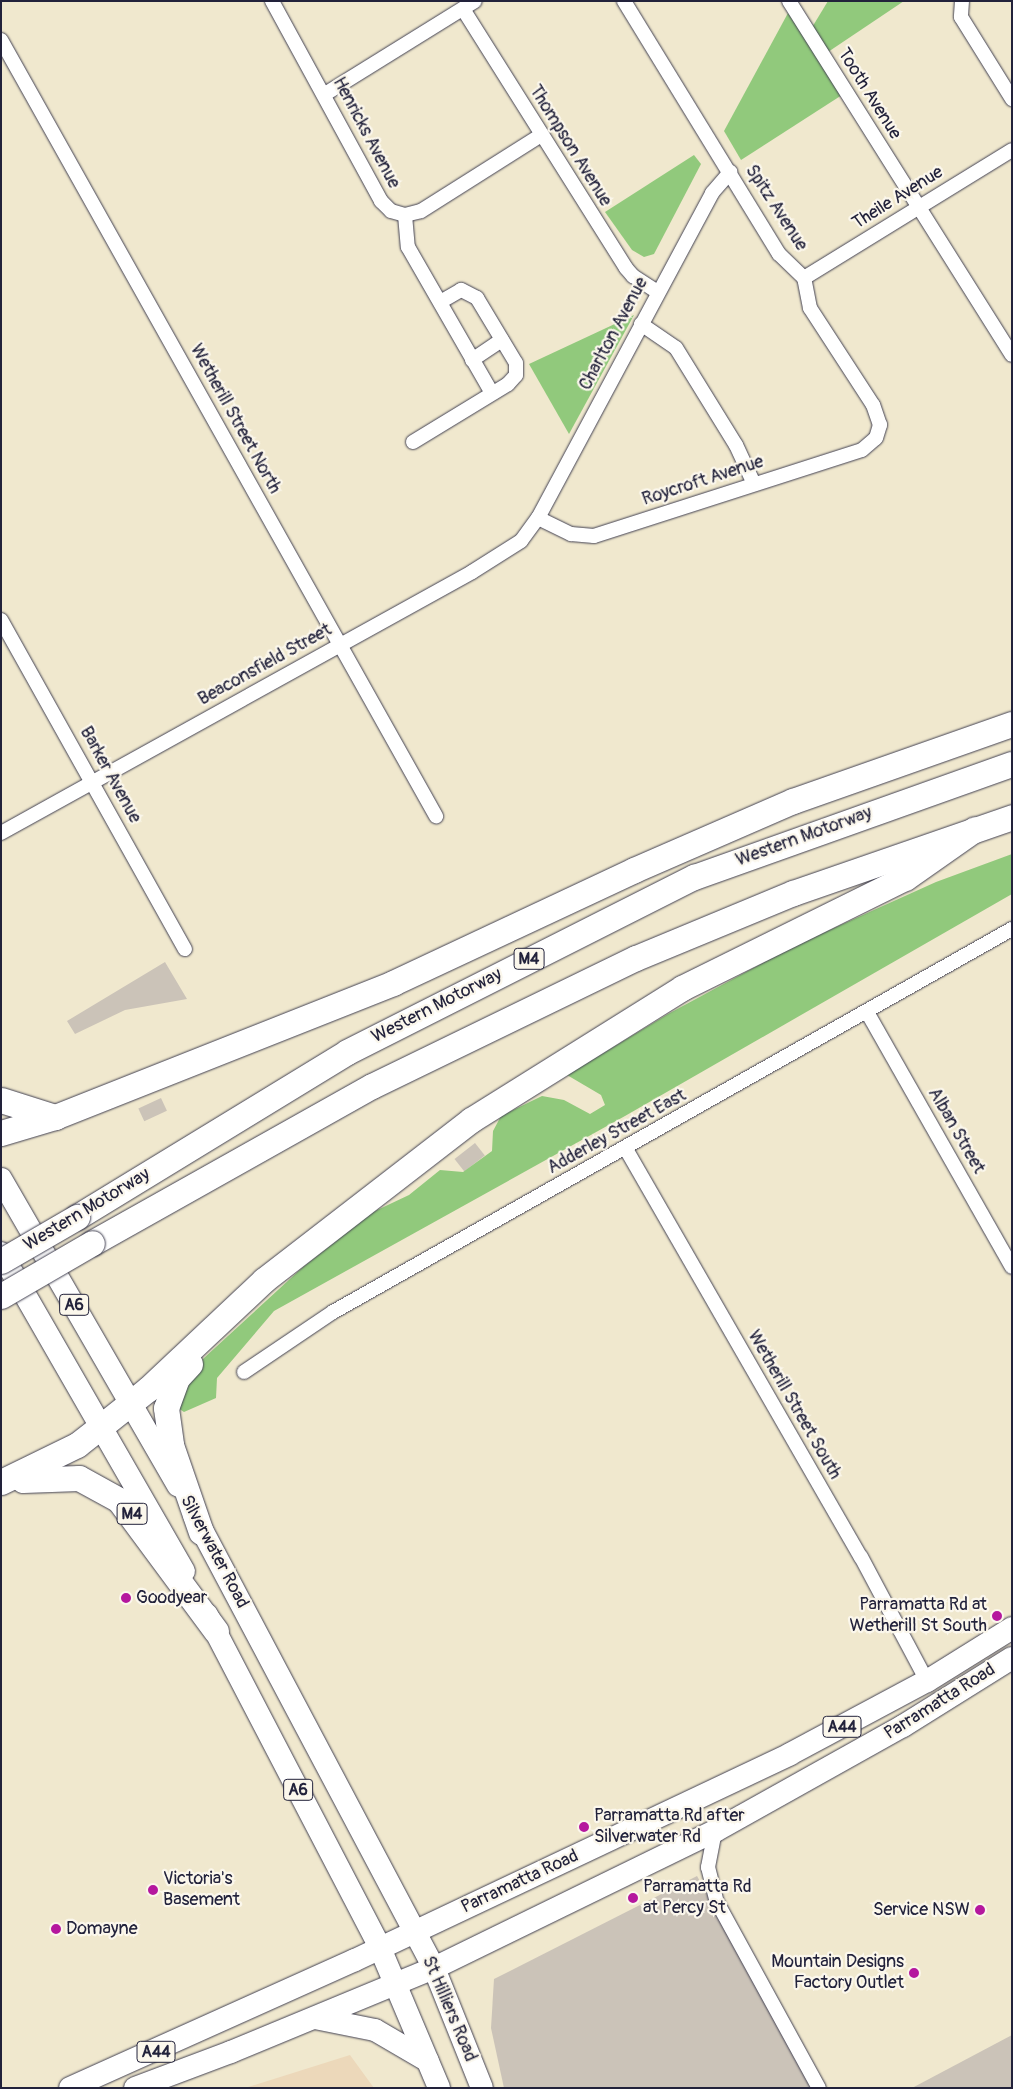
<!DOCTYPE html>
<style>
body{margin:0}
#map{position:relative;width:1013px;height:2089px;overflow:hidden;background:#f0e8ce;font-family:Pangolin,sans-serif}
div>[style]{position:absolute}
.built>*{inset:0;background:#ecd8ba}
.industrial>*{inset:0;background:#cbc3b8;transform-origin:0 0}
.green>*{inset:0;background:#91c97c}
.roads{filter:drop-shadow(0 0 1px #414051) drop-shadow(0 0 1px #414051)}
.minor>*{height:14px;margin:-7px;padding:0 7px;transform-origin:7px;border-radius:7px;background:#fff}
.trunk>*{height:22px;margin:-11px;padding:0 11px;transform-origin:11px;border-radius:11px;background:#fff}
.motorway>*{height:25px;margin:-12.5px;padding:0 12.5px;transform-origin:12.5px;border-radius:12.5px;background:#fff}
.bridges{filter:drop-shadow(0 0 1px #414051) drop-shadow(0 0 1px #414051)}
.motorway-bridge>*{height:25px;margin:-12.5px;padding:0 12.5px;transform-origin:12.5px;border-radius:12.5px;background:#fff}
.dots>*{width:14px;height:14px;translate:-50% -50%;box-sizing:border-box;border:2px solid #fbf7ec;border-radius:50%}
span{translate:-50% -50%;white-space:nowrap;text-align:center;line-height:1.15;-webkit-text-stroke:4.5px #fbf7ec;paint-order:stroke}
.shield-label span{padding:1px 4px;background:#fbf7ec;border:1px solid;border-radius:4px;-webkit-text-stroke-width:0}
.shield-label{font-size:16px;color:#22223b;font-weight:700}
.street-label{font-size:18px;color:#22223b}
.poi-label{font-size:18px;color:#22223b}
.left{translate:0 -50%;text-align:left}
.right{translate:-100% -50%;text-align:right}
.frame{position:absolute;inset:0;border:2px solid #22223b;pointer-events:none}
</style>
<div id="map">
<div class="built">
<div style="clip-path:polygon(350px 2055px,374px 2088px,245px 2088px)"></div>
</div>
<div class="industrial">
<div style="clip-path:polygon(165px 962px,187px 999px,125px 1010px,75px 1034px,67px 1021px)"></div>
<div style="left:161px;top:1098px;width:14px;height:25px;rotate:65deg"></div>
<div style="left:475px;top:1143px;width:16px;height:26px;rotate:52deg"></div>
<div style="clip-path:polygon(697px 1876px,818px 2088px,504px 2088px,491px 2028px,494px 1979px)"></div>
<div style="clip-path:polygon(1012px 2035px,1012px 2088px,912px 2088px)"></div>
</div>
<div class="green">
<div style="clip-path:polygon(828px 1px,904px 1px,828px 52px,811px 29px)"></div>
<div style="clip-path:polygon(788px 13px,842px 95px,741px 160px,724px 131px)"></div>
<div style="clip-path:polygon(694px 155px,701px 164px,654px 254px,644px 257px,632px 250px,605px 212px)"></div>
<div style="clip-path:polygon(634px 315px,569px 434px,529px 364px)"></div>
<div style="clip-path:polygon(1012px 854px,1012px 894px,625px 1116px,274px 1311px,217px 1378px,216px 1398px,184px 1412px,175px 1406px,190px 1374px,204px 1358px,303px 1267px,373px 1212px,409px 1195px,440px 1170px,463px 1172px,492px 1151px,493px 1131px,501px 1116px,542px 1096px,564px 1100px,590px 1114px,605px 1105px,601px 1095px,567px 1075px,668px 1014px,794px 946px,936px 882px)"></div>
</div>
<div class="roads">
<div class="minor">
<div style="left:272px;top:1px;width:228px;rotate:61.4deg"></div>
<div style="left:381px;top:201px;width:14px;rotate:45deg"></div>
<div style="left:391px;top:211px;width:15px;rotate:16deg"></div>
<div style="left:405px;top:215px;width:32px;rotate:85deg"></div>
<div style="left:408px;top:247px;width:168px;rotate:60.1deg"></div>
<div style="left:789px;top:1px;width:418px;rotate:57.8deg"></div>
<div style="left:962px;top:1px;width:16px;rotate:94deg"></div>
<div style="left:961px;top:17px;width:97px;rotate:58.1deg"></div>
<div style="left:463px;top:9px;width:306px;rotate:57.8deg"></div>
<div style="left:626px;top:268px;width:11px;rotate:49deg"></div>
<div style="left:633px;top:276px;width:30px;rotate:33deg"></div>
<div style="left:1px;top:40px;width:890px;rotate:60.73deg"></div>
<div style="left:325px;top:94px;width:176px;rotate:-31.8deg"></div>
<div style="left:405px;top:215px;width:16px;rotate:-14deg"></div>
<div style="left:421px;top:211px;width:142px;rotate:-32.3deg"></div>
<div style="left:804px;top:278px;width:244px;rotate:-31.6deg"></div>
<div style="left:641px;top:324px;width:42px;rotate:34.4deg"></div>
<div style="left:676px;top:348px;width:114px;rotate:58.3deg"></div>
<div style="left:736px;top:445px;width:43px;rotate:65.2deg"></div>
<div style="left:472px;top:360px;width:36px;rotate:-34deg"></div>
<div style="left:413px;top:442px;width:111px;rotate:-31.4deg"></div>
<div style="left:508px;top:384px;width:12px;rotate:-48deg"></div>
<div style="left:516px;top:375px;width:12px;rotate:-90deg"></div>
<div style="left:516px;top:363px;width:76px;rotate:-121deg"></div>
<div style="left:477px;top:298px;width:18px;rotate:-153deg"></div>
<div style="left:461px;top:290px;width:24px;rotate:150deg"></div>
<div style="left:538px;top:518px;width:37px;rotate:26deg"></div>
<div style="left:571px;top:534px;width:23px;rotate:5deg"></div>
<div style="left:594px;top:536px;width:281px;rotate:-17.8deg"></div>
<div style="left:862px;top:450px;width:18px;rotate:-41deg"></div>
<div style="left:876px;top:438px;width:14px;rotate:-73deg"></div>
<div style="left:880px;top:425px;width:21px;rotate:-109deg"></div>
<div style="left:873px;top:405px;width:116px;rotate:-123deg"></div>
<div style="left:810px;top:308px;width:31px;rotate:-101deg"></div>
<div style="left:804px;top:278px;width:35px;rotate:-136deg"></div>
<div style="left:779px;top:254px;width:297px;rotate:-121.5deg"></div>
<div style="left:1px;top:620px;width:377px;rotate:60.8deg"></div>
<div style="left:1px;top:833px;width:538px;rotate:-28.99deg"></div>
<div style="left:472px;top:572px;width:58px;rotate:-32.3deg"></div>
<div style="left:521px;top:541px;width:29px;rotate:-54deg"></div>
<div style="left:538px;top:518px;width:369px;rotate:-61.8deg"></div>
<div style="left:712px;top:193px;width:28px;rotate:-49deg"></div>
<div style="left:867px;top:1012px;width:293px;rotate:60.4deg"></div>
<div style="left:626px;top:1149px;width:471px;rotate:60.1deg"></div>
<div style="left:861px;top:1557px;width:140px;rotate:62deg"></div>
<div style="left:244px;top:1372px;width:107px;rotate:-34deg"></div>
<div style="left:333px;top:1312px;width:780px;rotate:-29.43deg"></div>
<div style="left:715px;top:1831px;width:37px;rotate:101deg"></div>
<div style="left:708px;top:1867px;width:36px;rotate:76deg"></div>
<div style="left:717px;top:1902px;width:212px;rotate:61.3deg"></div>
</div>
<div class="trunk">
<div style="left:1px;top:1179px;width:354px;rotate:60deg"></div>
<div style="left:1px;top:1253px;width:367px;rotate:60.1deg"></div>
<div style="left:194px;top:1515px;width:513px;rotate:62.09deg"></div>
<div style="left:434px;top:1968px;width:129px;rotate:68.2deg"></div>
<div style="left:207px;top:1615px;width:375px;rotate:62.5deg"></div>
<div style="left:380px;top:1948px;width:152px;rotate:67.1deg"></div>
<div style="left:315px;top:2018px;width:61px;rotate:11.3deg"></div>
<div style="left:375px;top:2030px;width:61px;rotate:30.3deg"></div>
<div style="left:70px;top:2088px;width:312px;rotate:-24.2deg"></div>
<div style="left:355px;top:1960px;width:481px;rotate:-25.3deg"></div>
<div style="left:790px;top:1754px;width:155px;rotate:-28.1deg"></div>
<div style="left:927px;top:1681px;width:100px;rotate:-31.9deg"></div>
<div style="left:135px;top:2088px;width:103px;rotate:-20.6deg"></div>
<div style="left:231px;top:2052px;width:220px;rotate:-22.5deg"></div>
<div style="left:434px;top:1968px;width:313px;rotate:-26deg"></div>
<div style="left:715px;top:1831px;width:215px;rotate:-29.2deg"></div>
<div style="left:903px;top:1726px;width:128px;rotate:-32deg"></div>
</div>
<div class="motorway">
<div style="left:1px;top:1100px;width:57px;rotate:17.5deg"></div>
<div style="left:1px;top:1133px;width:56px;rotate:-16.5deg"></div>
<div style="left:55px;top:1117px;width:364px;rotate:-21.6deg"></div>
<div style="left:393px;top:983px;width:266px;rotate:-25.1deg"></div>
<div style="left:634px;top:870px;width:173px;rotate:-23.5deg"></div>
<div style="left:793px;top:801px;width:232px;rotate:-19.4deg"></div>
<div style="left:77px;top:1217px;width:316px;rotate:-31.4deg"></div>
<div style="left:347px;top:1052px;width:389px;rotate:-26.8deg"></div>
<div style="left:694px;top:877px;width:337px;rotate:-19.6deg"></div>
<div style="left:92px;top:1243px;width:321px;rotate:-29.3deg"></div>
<div style="left:372px;top:1086px;width:293px;rotate:-25.9deg"></div>
<div style="left:636px;top:958px;width:170px;rotate:-22.5deg"></div>
<div style="left:793px;top:893px;width:232px;rotate:-19.1deg"></div>
<div style="left:190px;top:1364px;width:19px;rotate:133deg"></div>
<div style="left:177px;top:1378px;width:32px;rotate:110deg"></div>
<div style="left:166px;top:1408px;width:37px;rotate:82deg"></div>
<div style="left:171px;top:1445px;width:92px;rotate:71deg"></div>
<div style="left:23px;top:1480px;width:56px;rotate:-2deg"></div>
<div style="left:79px;top:1478px;width:46px;rotate:28.8deg"></div>
<div style="left:119px;top:1500px;width:163px;rotate:53.5deg"></div>
<div style="left:1px;top:1482px;width:85px;rotate:-26deg"></div>
<div style="left:77px;top:1445px;width:28px;rotate:-38deg"></div>
<div style="left:99px;top:1428px;width:63px;rotate:-38.5deg"></div>
<div style="left:148px;top:1389px;width:159px;rotate:-43.2deg"></div>
<div style="left:264px;top:1280px;width:262px;rotate:-37.7deg"></div>
<div style="left:471px;top:1120px;width:249px;rotate:-32deg"></div>
<div style="left:682px;top:988px;width:249px;rotate:-26.3deg"></div>
<div style="left:905px;top:878px;width:85px;rotate:-35deg"></div>
</div>
</div>
<div class="bridges">
<div class="motorway-bridge">
<div style="left:1px;top:1261px;width:88px;rotate:-30.1deg"></div>
<div style="left:1px;top:1296px;width:105px;rotate:-30.2deg"></div>
</div>
</div>
<div class="dots">
<div style="left:126px;top:1598px;background:#b5179e"></div>
<div style="left:997px;top:1616px;background:#b5179e"></div>
<div style="left:584px;top:1827px;background:#b5179e"></div>
<div style="left:153px;top:1890px;background:#b5179e"></div>
<div style="left:633px;top:1898px;background:#b5179e"></div>
<div style="left:980px;top:1910px;background:#b5179e"></div>
<div style="left:56px;top:1929px;background:#b5179e"></div>
<div style="left:914px;top:1973px;background:#b5179e"></div>
</div>
<div class="shield-label">
<span style="left:529px;top:959px">M4</span>
<span style="left:74px;top:1305px">A6</span>
<span style="left:132px;top:1514px">M4</span>
<span style="left:842px;top:1727px">A44</span>
<span style="left:298px;top:1790px">A6</span>
<span style="left:156px;top:2052px">A44</span>
</div>
<div class="street-label">
<span style="left:869px;top:94px;rotate:58deg">Tooth Avenue</span>
<span style="left:366px;top:133px;rotate:62deg">Henricks Avenue</span>
<span style="left:570px;top:146px;rotate:58deg">Thompson Avenue</span>
<span style="left:898px;top:198px;rotate:-32deg">Theile Avenue</span>
<span style="left:776px;top:208px;rotate:57deg">Spitz Avenue</span>
<span style="left:614px;top:334px;rotate:-62deg">Charlton Avenue</span>
<span style="left:235px;top:419px;rotate:61deg">Wetherill Street North</span>
<span style="left:703px;top:481px;rotate:-18deg">Roycroft Avenue</span>
<span style="left:265px;top:665px;rotate:-29deg">Beaconsfield Street</span>
<span style="left:110px;top:775px;rotate:61deg">Barker Avenue</span>
<span style="left:804px;top:837px;rotate:-20deg">Western Motorway</span>
<span style="left:437px;top:1006px;rotate:-27deg">Western Motorway</span>
<span style="left:956px;top:1131px;rotate:60deg">Alban Street</span>
<span style="left:617px;top:1132px;rotate:-29deg">Adderley Street East</span>
<span style="left:87px;top:1210px;rotate:-31deg">Western Motorway</span>
<span style="left:794px;top:1405px;rotate:60deg">Wetherill Street South</span>
<span style="left:214px;top:1552px;rotate:62deg">Silverwater Road</span>
<span style="left:940px;top:1702px;rotate:-32deg">Parramatta Road</span>
<span style="left:520px;top:1882px;rotate:-25deg">Parramatta Road</span>
<span style="left:449px;top:2009px;rotate:67deg">St Hilliers Road</span>
</div>
<div class="poi-label">
<span class="left" style="left:136px;top:1598px">Goodyear</span>
<span class="right" style="left:987px;top:1616px">Parramatta Rd at<br>Wetherill St South</span>
<span class="left" style="left:594px;top:1827px">Parramatta Rd after<br>Silverwater Rd</span>
<span class="left" style="left:163px;top:1890px">Victoria's<br>Basement</span>
<span class="left" style="left:643px;top:1898px">Parramatta Rd<br>at Percy St</span>
<span class="right" style="left:970px;top:1910px">Service NSW</span>
<span class="left" style="left:66px;top:1929px">Domayne</span>
<span class="right" style="left:904px;top:1973px">Mountain Designs<br>Factory Outlet</span>
</div>
<div class="frame"></div>
</div>
